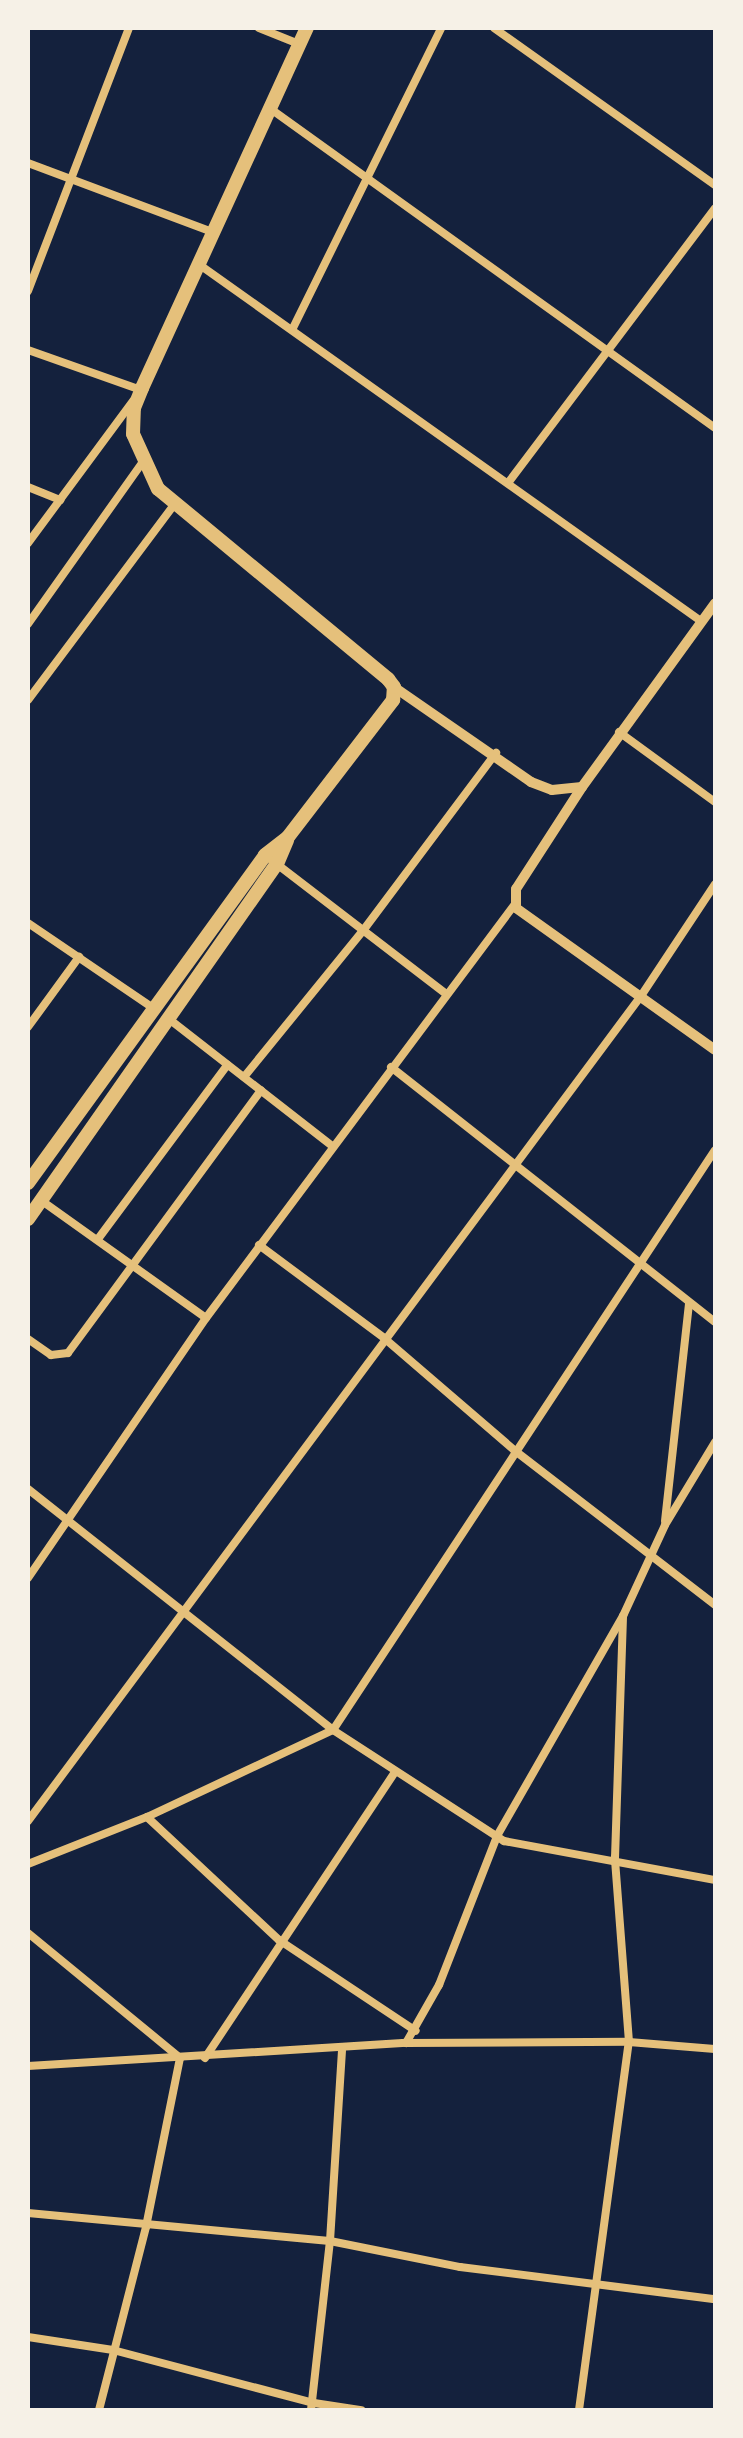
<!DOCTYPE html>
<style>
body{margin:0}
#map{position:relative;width:743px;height:2438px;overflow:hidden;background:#14213d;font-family:Manrope,sans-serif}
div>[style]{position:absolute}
.minor>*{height:8px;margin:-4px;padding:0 4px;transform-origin:4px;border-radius:4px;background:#e5c07b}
.tertiary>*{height:10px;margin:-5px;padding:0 5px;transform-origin:5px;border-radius:5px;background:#e5c07b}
.trunk>*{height:14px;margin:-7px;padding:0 7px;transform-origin:7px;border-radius:7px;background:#e5c07b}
span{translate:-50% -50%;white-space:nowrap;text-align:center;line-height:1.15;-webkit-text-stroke:8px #f6f1e7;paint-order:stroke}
.frame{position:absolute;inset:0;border:30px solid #f6f1e7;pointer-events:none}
</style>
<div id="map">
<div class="minor">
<div style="left:259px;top:28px;width:43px;rotate:21.8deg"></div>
<div style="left:494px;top:28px;width:271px;rotate:35.4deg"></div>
<div style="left:268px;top:107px;width:550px;rotate:35.68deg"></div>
<div style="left:28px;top:163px;width:194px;rotate:20.5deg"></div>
<div style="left:197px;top:263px;width:618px;rotate:35.39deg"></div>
<div style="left:28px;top:291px;width:282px;rotate:-69deg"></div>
<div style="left:293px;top:328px;width:335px;rotate:-63.7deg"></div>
<div style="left:28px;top:350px;width:120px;rotate:19.5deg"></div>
<div style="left:508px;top:483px;width:344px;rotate:-53deg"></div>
<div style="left:28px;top:487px;width:35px;rotate:22deg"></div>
<div style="left:28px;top:543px;width:177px;rotate:-53.5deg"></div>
<div style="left:28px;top:624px;width:197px;rotate:-54.7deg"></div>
<div style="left:28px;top:700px;width:244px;rotate:-53.2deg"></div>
<div style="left:619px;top:732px;width:119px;rotate:36.1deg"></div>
<div style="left:265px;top:855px;width:228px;rotate:37.5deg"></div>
<div style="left:28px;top:923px;width:151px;rotate:34.2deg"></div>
<div style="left:169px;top:1019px;width:205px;rotate:37.9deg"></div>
<div style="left:28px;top:1027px;width:87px;rotate:-53.9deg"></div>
<div style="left:391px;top:1067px;width:412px;rotate:38.2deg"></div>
<div style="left:244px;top:1077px;width:187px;rotate:-50.9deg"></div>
<div style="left:362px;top:932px;width:224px;rotate:-53.2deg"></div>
<div style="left:42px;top:1201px;width:201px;rotate:35.5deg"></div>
<div style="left:98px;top:1239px;width:217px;rotate:-53.4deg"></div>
<div style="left:259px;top:1245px;width:156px;rotate:36.6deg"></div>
<div style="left:384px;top:1338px;width:172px;rotate:40.7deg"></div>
<div style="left:514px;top:1450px;width:254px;rotate:37.6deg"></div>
<div style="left:28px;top:1339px;width:28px;rotate:35deg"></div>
<div style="left:51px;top:1355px;width:17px;rotate:-7deg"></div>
<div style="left:68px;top:1353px;width:326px;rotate:-53.7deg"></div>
<div style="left:28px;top:1489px;width:389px;rotate:38.3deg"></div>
<div style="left:333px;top:1730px;width:204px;rotate:33deg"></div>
<div style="left:504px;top:1841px;width:215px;rotate:10.5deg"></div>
<div style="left:665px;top:1521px;width:219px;rotate:-83.7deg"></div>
<div style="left:28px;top:1578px;width:315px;rotate:-55.6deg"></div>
<div style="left:206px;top:1318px;width:517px;rotate:-53.26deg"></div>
<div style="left:147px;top:1817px;width:180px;rotate:43deg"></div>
<div style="left:279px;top:1940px;width:164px;rotate:33.6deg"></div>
<div style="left:28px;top:1821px;width:1028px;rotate:-53.39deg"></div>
<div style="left:641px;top:996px;width:134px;rotate:-56.5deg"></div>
<div style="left:28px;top:1864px;width:128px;rotate:-21.6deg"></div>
<div style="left:147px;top:1817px;width:205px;rotate:-25.1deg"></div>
<div style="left:333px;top:1730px;width:694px;rotate:-56.63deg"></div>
<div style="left:28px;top:1933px;width:197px;rotate:39.4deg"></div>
<div style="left:180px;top:2058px;width:172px;rotate:101.4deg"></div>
<div style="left:146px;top:2227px;width:189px;rotate:104.4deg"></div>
<div style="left:406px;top:2043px;width:67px;rotate:-60.4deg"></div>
<div style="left:439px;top:1985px;width:160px;rotate:-68.7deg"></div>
<div style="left:497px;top:1836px;width:254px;rotate:-60.2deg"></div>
<div style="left:623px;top:1616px;width:100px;rotate:-65.2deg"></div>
<div style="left:665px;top:1525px;width:97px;rotate:-58.9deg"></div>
<div style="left:205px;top:2058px;width:343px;rotate:-56.4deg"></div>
<div style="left:28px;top:2066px;width:379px;rotate:-3.5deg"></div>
<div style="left:406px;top:2043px;width:223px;rotate:-0.3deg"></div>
<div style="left:629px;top:2042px;width:86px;rotate:4.7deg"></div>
<div style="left:28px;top:2213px;width:303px;rotate:5.3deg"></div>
<div style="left:330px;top:2241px;width:133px;rotate:11.3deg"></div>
<div style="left:460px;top:2267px;width:257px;rotate:7.2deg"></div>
<div style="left:28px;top:2337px;width:86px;rotate:8.7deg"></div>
<div style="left:113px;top:2350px;width:208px;rotate:14.8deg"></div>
<div style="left:314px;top:2403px;width:48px;rotate:8.5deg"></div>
<div style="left:311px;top:2410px;width:170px;rotate:-83.6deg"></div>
<div style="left:330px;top:2241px;width:191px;rotate:-86.4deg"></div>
<div style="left:579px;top:2410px;width:371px;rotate:-82.3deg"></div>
<div style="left:629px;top:2042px;width:185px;rotate:-94.4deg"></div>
<div style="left:615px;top:1858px;width:242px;rotate:-88.1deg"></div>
</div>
<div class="tertiary">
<div style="left:394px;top:687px;width:167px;rotate:34.7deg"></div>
<div style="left:531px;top:782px;width:22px;rotate:21deg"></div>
<div style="left:552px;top:790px;width:30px;rotate:-6deg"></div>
<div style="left:582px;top:787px;width:227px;rotate:-54.1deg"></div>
<div style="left:582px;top:787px;width:121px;rotate:122.9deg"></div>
<div style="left:516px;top:889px;width:19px;rotate:90deg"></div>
<div style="left:516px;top:908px;width:244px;rotate:35.5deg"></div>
</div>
<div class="trunk">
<div style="left:28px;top:1183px;width:405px;rotate:-54.1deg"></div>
<div style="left:265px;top:855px;width:29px;rotate:-38deg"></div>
<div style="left:288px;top:837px;width:173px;rotate:-52.5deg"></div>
<div style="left:393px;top:700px;width:13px;rotate:-86deg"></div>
<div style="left:394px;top:687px;width:10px;rotate:-127deg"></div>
<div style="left:388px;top:679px;width:298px;rotate:-140.4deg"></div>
<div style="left:158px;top:489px;width:60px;rotate:-114.4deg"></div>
<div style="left:133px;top:434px;width:26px;rotate:-88deg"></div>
<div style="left:134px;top:408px;width:22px;rotate:-68deg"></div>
<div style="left:142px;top:388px;width:396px;rotate:-65.4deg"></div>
<div style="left:28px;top:1219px;width:434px;rotate:-55deg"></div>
<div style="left:277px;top:864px;width:26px;rotate:-67deg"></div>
</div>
<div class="frame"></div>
</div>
